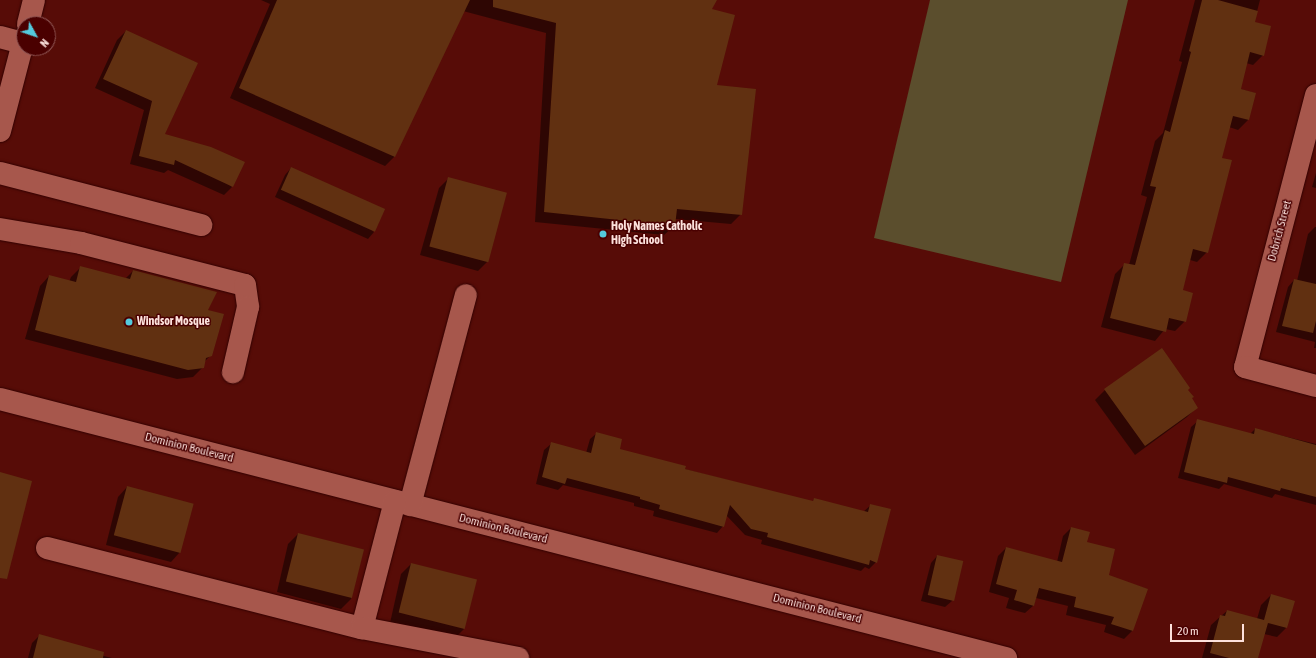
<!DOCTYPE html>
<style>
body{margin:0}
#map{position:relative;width:1316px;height:658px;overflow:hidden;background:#570c07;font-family:"Asap Condensed",sans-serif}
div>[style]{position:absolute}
.green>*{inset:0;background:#5b4e2d}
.shadow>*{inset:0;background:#0007}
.building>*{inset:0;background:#613011;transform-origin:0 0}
.roads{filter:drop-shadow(0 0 1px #320000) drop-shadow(0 0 1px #320000)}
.minor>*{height:22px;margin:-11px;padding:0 11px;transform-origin:11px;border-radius:11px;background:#a7574c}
.dots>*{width:11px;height:11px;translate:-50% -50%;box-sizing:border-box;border:2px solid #4a0000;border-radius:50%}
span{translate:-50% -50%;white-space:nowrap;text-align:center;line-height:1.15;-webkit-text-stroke:3px #4a0000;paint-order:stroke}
.poi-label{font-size:12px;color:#fde1dc;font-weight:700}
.left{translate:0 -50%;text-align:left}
.street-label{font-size:12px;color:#fde1dc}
.north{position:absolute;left:16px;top:16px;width:40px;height:40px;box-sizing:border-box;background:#4a0000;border:1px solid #925a58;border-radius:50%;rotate:130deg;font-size:11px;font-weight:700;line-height:16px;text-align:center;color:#fde1dc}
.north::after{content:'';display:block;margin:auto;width:14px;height:18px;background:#54cadd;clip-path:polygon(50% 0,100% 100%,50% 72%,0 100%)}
.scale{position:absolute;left:1170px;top:624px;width:74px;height:18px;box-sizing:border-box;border:2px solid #fde1dc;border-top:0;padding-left:5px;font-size:12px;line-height:14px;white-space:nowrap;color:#fde1dc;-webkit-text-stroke:3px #4a0000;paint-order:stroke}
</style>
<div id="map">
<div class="green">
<div style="clip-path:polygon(930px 0,1128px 0,1061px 282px,874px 238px)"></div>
</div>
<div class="shadow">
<div style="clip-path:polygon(261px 0,716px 0,711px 10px,716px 86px,741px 214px,731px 224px,675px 219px,674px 226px,664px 235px,535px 222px,546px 33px,463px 11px,395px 156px,385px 166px,230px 98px,270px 4px)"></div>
<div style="clip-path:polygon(1195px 0,1260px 0,1254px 23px,1263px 55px,1253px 65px,1246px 63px,1240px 89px,1255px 93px,1248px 120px,1238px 130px,1229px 127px,1221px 159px,1207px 252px,1197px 262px,1190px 260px,1182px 291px,1185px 321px,1175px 331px,1165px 329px,1155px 341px,1101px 327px,1115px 274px,1125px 264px,1129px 265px,1147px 197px,1141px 195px,1155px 141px,1163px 133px,1182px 62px,1179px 61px)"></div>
<div style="clip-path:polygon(126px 31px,197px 63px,164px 135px,232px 187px,224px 195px,168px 170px,164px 173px,130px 164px,144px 110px,95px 88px,117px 40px)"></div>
<div style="clip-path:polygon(291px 168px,374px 232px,368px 239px,275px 197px,285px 175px)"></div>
<div style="clip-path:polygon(1316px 173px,1316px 188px,1312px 187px)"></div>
<div style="clip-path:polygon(449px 178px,488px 261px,478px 271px,420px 255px,439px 188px)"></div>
<div style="clip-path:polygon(1315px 227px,1316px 227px,1316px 348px,1314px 348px,1315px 342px,1276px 332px,1288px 287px,1294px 280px,1297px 281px,1308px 234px)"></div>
<div style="clip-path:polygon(81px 267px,125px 279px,133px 271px,207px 310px,211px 355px,204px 362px,203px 367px,193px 377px,177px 379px,25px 339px,40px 286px,49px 276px,69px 282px,71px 277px)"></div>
<div style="clip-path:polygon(1105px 390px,1197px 407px,1187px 417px,1135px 455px,1095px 400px)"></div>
<div style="clip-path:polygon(1198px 421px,1250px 434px,1255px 429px,1316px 444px,1316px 505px,1275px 494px,1272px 498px,1224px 484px,1219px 489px,1178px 478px,1191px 427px)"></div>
<div style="clip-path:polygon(597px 433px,618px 449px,684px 469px,812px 502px,814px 499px,863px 512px,871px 505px,876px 562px,869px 569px,865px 567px,861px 571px,761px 544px,762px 540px,745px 535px,726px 515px,723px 526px,717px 533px,653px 516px,654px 511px,634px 506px,634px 503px,563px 485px,558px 490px,536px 484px,544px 450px,551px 444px,586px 453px,590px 439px)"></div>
<div style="clip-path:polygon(127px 487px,180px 552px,171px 562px,106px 545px,118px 497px)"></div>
<div style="clip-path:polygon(1071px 528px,1086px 543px,1108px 576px,1147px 589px,1132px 631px,1124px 639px,1104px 632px,1106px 625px,1066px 615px,1068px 606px,1036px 598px,1034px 605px,1025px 613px,1006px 608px,1009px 598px,989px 592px,998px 556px,1006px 548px,1057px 562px,1063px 536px)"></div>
<div style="clip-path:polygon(298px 534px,363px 551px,351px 599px,341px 609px,277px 592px,288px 544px)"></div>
<div style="clip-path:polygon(937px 556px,952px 601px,945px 607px,921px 601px,931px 563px)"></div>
<div style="clip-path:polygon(411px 564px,464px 629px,454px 639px,390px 623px,401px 574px)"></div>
<div style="clip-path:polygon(1271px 595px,1286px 628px,1277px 637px,1264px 634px,1257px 658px,1202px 658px,1211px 625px,1221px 616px,1227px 611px,1257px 619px,1261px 605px)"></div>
<div style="clip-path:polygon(40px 635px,68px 647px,112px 658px,28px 658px,32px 643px)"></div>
</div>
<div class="building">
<div style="clip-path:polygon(277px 0,470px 0,395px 157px,239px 88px)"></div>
<div style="clip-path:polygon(493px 0,717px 0,712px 9px,735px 15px,717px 85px,756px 89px,742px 215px,677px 209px,675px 226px,544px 212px,556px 23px,493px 7px)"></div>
<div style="clip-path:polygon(1202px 0,1218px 0,1258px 11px,1255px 22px,1271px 26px,1264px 56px,1250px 52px,1241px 89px,1256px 93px,1249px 120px,1233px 116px,1222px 158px,1232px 160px,1208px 253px,1193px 249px,1183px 290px,1193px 293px,1186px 322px,1169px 318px,1166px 332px,1110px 318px,1124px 263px,1135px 265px,1156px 187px,1150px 186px,1165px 130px,1170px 132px,1191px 52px,1189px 51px)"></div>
<div style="clip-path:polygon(126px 30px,198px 63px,165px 134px,211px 147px,245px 162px,233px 187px,175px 160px,174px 165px,139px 156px,152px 101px,103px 79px)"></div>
<div style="left:291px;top:167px;width:103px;height:25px;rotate:24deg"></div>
<div style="left:448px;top:177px;width:61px;height:72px;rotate:15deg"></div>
<div style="clip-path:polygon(80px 266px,130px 279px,133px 270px,217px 292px,208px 310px,224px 314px,212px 356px,206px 358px,204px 368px,188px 370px,35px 330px,49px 275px,76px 282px)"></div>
<div style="clip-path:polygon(1294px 279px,1316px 284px,1316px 321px,1313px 333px,1282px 326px)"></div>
<div style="clip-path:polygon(1162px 348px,1190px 388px,1188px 390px,1194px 397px,1192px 398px,1198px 408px,1145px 446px,1104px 389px)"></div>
<div style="clip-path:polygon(1197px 419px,1254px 434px,1255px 428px,1316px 445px,1316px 497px,1281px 488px,1280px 491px,1228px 477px,1227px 483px,1184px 472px)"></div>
<div style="clip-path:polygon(596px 432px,622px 439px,620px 449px,686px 466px,685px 469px,813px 501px,814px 498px,868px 512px,870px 504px,891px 509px,877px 563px,870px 560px,869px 565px,767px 537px,768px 533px,751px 529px,730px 505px,724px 527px,659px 509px,660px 505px,640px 499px,640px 497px,567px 478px,565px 484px,542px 477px,551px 442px,591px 453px)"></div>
<div style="clip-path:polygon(0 472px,32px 481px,7px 579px,0 578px)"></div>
<div style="left:127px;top:486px;width:69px;height:51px;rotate:15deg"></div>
<div style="clip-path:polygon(1071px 527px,1090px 532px,1087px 542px,1115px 549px,1109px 575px,1148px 589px,1133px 631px,1111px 624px,1114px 617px,1074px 607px,1076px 597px,1039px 588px,1034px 606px,1014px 600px,1017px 590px,996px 584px,1006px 547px,1062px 562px)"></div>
<div style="left:298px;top:533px;width:68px;height:50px;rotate:14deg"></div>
<div style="left:937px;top:555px;width:27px;height:41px;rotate:13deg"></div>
<div style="left:411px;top:563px;width:68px;height:51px;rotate:14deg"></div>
<div style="clip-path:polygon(1271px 594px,1295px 601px,1287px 628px,1268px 623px,1258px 658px,1229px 658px,1210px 653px,1220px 615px,1225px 616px,1227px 610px,1264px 620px)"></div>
<div style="clip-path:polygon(39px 634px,104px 652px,103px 658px,33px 658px)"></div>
</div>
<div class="roads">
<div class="minor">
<div style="left:28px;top:24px;width:25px;rotate:-76deg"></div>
<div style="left:0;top:37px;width:24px;rotate:15deg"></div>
<div style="left:1316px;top:95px;width:281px;rotate:104.6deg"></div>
<div style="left:1245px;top:367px;width:73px;rotate:15deg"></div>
<div style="left:0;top:131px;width:95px;rotate:-75.4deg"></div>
<div style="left:0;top:173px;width:208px;rotate:14.5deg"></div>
<div style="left:0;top:229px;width:82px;rotate:9.8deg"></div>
<div style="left:81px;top:243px;width:169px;rotate:14.4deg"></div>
<div style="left:245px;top:285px;width:22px;rotate:82deg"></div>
<div style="left:248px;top:307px;width:67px;rotate:103deg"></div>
<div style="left:0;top:399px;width:1039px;rotate:14.44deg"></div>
<div style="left:410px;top:505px;width:217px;rotate:-75.1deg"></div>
<div style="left:47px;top:548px;width:325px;rotate:14.3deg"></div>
<div style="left:362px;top:628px;width:131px;rotate:-75.4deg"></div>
<div style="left:362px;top:628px;width:159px;rotate:10.9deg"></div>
</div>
</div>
<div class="dots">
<div style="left:603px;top:234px;background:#54cadd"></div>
<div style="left:129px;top:322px;background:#54cadd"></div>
</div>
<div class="poi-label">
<span class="left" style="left:611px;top:234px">Holy Names Catholic<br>High School</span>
<span class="left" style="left:137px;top:322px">Windsor Mosque</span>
</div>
<div class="street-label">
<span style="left:1280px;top:231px;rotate:-75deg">Dobrich Street</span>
<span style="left:189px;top:448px;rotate:14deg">Dominion Boulevard</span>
<span style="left:503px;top:529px;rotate:14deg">Dominion Boulevard</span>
<span style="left:817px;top:609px;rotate:14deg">Dominion Boulevard</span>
</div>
<div class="north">N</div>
<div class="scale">20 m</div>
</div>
